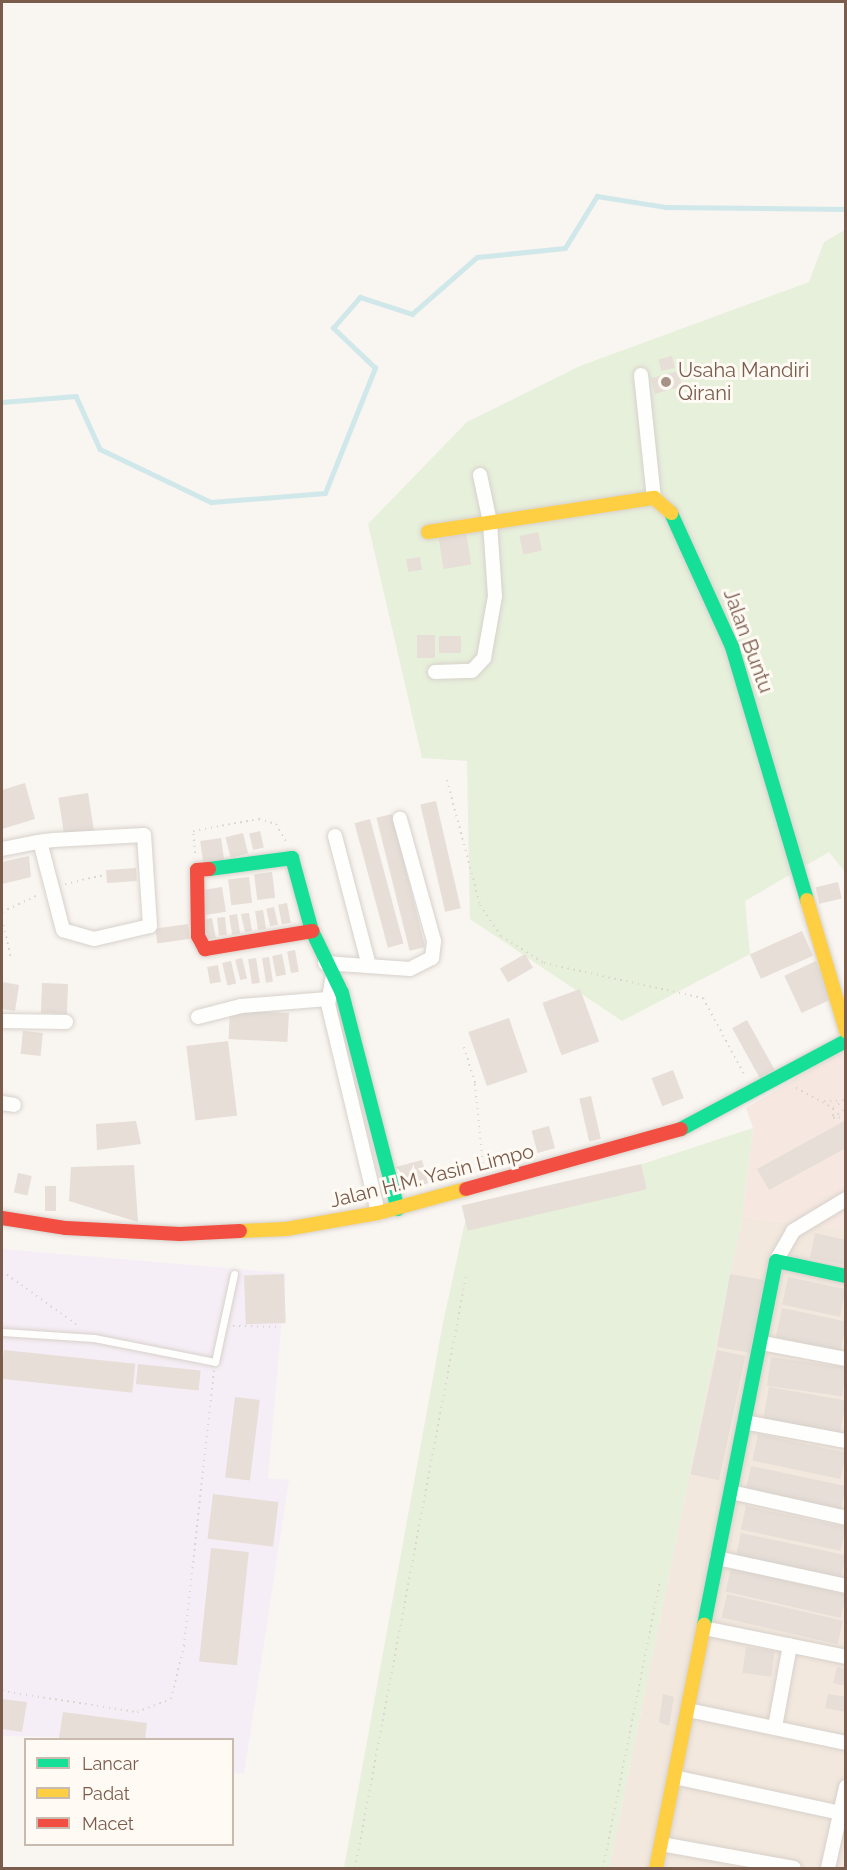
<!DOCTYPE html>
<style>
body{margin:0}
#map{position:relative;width:847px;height:1870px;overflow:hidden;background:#f9f5f0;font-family:Raleway,sans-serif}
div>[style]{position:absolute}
.residential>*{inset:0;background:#f2e8de}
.commercial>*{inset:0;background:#f6e8e1}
.education>*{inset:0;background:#f6eef6}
.green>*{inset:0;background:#e7f0db}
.stream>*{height:4.5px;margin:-2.25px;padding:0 2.25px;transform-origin:2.25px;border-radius:2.25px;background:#d0e8ea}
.building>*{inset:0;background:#e6ded7;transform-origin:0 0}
.path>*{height:2px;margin-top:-1px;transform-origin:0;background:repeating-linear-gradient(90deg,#dcd5d0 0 1.5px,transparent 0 6px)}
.roads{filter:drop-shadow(0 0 2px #d7d1cb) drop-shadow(0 0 2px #d7d1cb)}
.lane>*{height:7px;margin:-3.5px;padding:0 3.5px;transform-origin:3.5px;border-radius:3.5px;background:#fefefd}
.street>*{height:14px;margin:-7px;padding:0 7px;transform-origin:7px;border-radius:7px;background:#fefefd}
.fast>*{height:14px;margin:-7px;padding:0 7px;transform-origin:7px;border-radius:7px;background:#16e098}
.slow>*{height:14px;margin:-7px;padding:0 7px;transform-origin:7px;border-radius:7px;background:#ffcf43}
.jam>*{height:14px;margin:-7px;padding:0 7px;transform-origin:7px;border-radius:7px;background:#f24e42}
.dots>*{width:16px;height:16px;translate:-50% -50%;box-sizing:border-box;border:3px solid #fffaf3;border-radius:50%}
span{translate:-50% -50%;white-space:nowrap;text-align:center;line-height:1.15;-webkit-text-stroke:6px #fffaf3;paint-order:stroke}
.poi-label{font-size:20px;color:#7a5c4d}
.left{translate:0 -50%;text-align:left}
.street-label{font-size:20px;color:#7a5c4d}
.frame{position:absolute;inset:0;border:3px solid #7a5c4d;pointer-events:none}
.legend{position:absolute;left:24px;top:1738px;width:210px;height:108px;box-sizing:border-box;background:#fffaf3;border:2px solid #cabbb1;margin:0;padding:8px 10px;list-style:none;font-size:18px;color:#7a5c4d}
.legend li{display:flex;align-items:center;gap:12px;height:30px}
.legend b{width:30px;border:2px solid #cabbb1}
</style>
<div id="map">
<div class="residential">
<div style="clip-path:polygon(742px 1217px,845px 1229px,845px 1868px,609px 1868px)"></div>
</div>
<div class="commercial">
<div style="clip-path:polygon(845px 1049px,845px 1229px,742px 1217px,753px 1128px,746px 1108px)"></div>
</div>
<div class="education">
<div style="clip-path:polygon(2px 1249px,286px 1273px,268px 1478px,289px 1480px,244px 1774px,233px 1773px,232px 1740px,2px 1736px)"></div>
</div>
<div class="green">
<div style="clip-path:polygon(845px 230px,845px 872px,829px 852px,745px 901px,750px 954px,622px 1021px,470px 919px,467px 761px,422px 758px,368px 524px,467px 422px,580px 366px,809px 282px,824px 242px)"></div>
<div style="clip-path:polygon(753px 1128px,742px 1217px,609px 1868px,344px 1868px,443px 1323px,465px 1222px)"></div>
</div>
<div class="stream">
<div style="left:2px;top:402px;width:74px;rotate:-4.6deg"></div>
<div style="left:76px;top:396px;width:58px;rotate:65.6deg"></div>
<div style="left:100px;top:449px;width:123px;rotate:25.5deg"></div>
<div style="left:211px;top:502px;width:114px;rotate:-4.5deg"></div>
<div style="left:325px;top:493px;width:135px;rotate:-68.2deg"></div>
<div style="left:375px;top:368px;width:58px;rotate:-136.4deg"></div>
<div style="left:333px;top:328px;width:41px;rotate:-48.9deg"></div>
<div style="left:360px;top:297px;width:55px;rotate:18.1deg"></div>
<div style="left:412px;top:314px;width:86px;rotate:-41.2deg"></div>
<div style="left:477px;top:257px;width:88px;rotate:-5.8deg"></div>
<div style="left:565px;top:248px;width:61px;rotate:-58.4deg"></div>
<div style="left:597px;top:196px;width:70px;rotate:9.1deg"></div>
<div style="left:666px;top:207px;width:180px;rotate:0.6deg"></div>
</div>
<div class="building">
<div style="left:672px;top:356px;width:12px;height:14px;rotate:76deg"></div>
<div style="left:678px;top:371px;width:16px;height:28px;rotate:75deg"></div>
<div style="left:466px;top:532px;width:33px;height:28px;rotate:81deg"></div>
<div style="left:538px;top:532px;width:19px;height:19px;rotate:78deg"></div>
<div style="left:420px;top:557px;width:13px;height:14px;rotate:81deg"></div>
<div style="left:417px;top:635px;width:18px;height:23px"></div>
<div style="left:439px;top:636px;width:22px;height:17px"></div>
<div style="clip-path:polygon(25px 783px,35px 819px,2px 829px,2px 790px)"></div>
<div style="left:88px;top:793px;width:38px;height:30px;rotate:81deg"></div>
<div style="left:436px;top:801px;width:110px;height:16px;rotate:77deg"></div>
<div style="left:392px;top:814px;width:137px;height:16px;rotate:76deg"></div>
<div style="left:370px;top:819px;width:129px;height:16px;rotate:75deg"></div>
<div style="left:260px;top:831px;width:17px;height:11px;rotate:77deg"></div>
<div style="left:243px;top:833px;width:21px;height:18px;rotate:76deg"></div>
<div style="left:221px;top:838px;width:22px;height:21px;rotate:82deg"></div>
<div style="clip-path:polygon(29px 856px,31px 877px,2px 884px,2px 862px)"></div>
<div style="left:136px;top:868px;width:13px;height:30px;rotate:86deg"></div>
<div style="left:272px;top:872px;width:26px;height:18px;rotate:83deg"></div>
<div style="left:249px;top:877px;width:26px;height:21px;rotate:83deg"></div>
<div style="left:838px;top:882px;width:17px;height:23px;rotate:77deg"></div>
<div style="left:222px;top:887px;width:25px;height:21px;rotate:81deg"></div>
<div style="left:287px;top:903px;width:20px;height:9px;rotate:79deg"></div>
<div style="left:274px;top:907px;width:18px;height:8px;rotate:77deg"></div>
<div style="left:263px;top:910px;width:19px;height:8px;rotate:81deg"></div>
<div style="clip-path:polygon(249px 913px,252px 931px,245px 932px,241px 914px)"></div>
<div style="left:237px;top:914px;width:20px;height:8px;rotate:81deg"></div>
<div style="left:225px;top:917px;width:18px;height:8px;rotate:84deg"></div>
<div style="left:212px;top:918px;width:20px;height:12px;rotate:79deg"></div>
<div style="left:188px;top:924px;width:15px;height:33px;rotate:82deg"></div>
<div style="left:802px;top:931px;width:27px;height:57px;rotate:66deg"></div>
<div style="left:295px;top:950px;width:22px;height:8px;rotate:80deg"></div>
<div style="left:282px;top:954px;width:21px;height:10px;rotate:79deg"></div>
<div style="left:525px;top:954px;width:16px;height:29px;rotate:60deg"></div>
<div style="left:269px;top:957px;width:25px;height:7px;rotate:81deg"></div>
<div style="left:242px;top:958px;width:21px;height:7px;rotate:76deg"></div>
<div style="left:256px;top:958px;width:25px;height:8px;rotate:81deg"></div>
<div style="left:231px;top:961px;width:23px;height:9px;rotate:77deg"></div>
<div style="left:816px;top:961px;width:41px;height:35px;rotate:65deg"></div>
<div style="left:218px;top:965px;width:17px;height:11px;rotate:80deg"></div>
<div style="clip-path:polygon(2px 982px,19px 985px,15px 1011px,2px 1009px)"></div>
<div style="left:42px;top:983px;width:26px;height:30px;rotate:2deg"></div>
<div style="left:580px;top:989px;width:56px;height:40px;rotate:70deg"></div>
<div style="left:230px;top:1010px;width:59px;height:29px;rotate:3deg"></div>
<div style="left:509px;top:1018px;width:57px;height:43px;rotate:71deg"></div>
<div style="left:747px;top:1020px;width:57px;height:17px;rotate:61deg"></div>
<div style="left:23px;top:1031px;width:20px;height:23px;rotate:6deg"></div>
<div style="left:228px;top:1041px;width:75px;height:42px;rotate:83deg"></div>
<div style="left:673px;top:1070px;width:30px;height:23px;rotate:69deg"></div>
<div style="left:591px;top:1096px;width:44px;height:12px;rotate:77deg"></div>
<div style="clip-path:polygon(846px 1120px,846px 1148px,769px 1190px,757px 1169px)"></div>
<div style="clip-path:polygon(136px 1121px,141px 1144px,97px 1150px,96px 1124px)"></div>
<div style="left:549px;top:1126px;width:23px;height:18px;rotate:75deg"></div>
<div style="left:422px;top:1160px;width:24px;height:27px;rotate:75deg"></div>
<div style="left:641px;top:1164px;width:26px;height:184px;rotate:77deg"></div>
<div style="clip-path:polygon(134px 1165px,138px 1222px,69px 1201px,71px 1167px)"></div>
<div style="left:18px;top:1173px;width:14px;height:20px;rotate:12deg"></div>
<div style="left:45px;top:1186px;width:11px;height:25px"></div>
<div style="clip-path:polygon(815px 1233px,846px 1240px,846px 1265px,810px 1258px)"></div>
<div style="left:284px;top:1274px;width:49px;height:40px;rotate:88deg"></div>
<div style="left:730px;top:1274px;width:40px;height:74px;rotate:10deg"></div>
<div style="left:788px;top:1277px;width:59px;height:28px;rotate:12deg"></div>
<div style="left:782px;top:1308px;width:66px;height:30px;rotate:12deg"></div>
<div style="left:4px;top:1350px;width:132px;height:29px;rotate:6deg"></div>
<div style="left:717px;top:1350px;width:29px;height:127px;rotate:12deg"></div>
<div style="left:771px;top:1357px;width:76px;height:29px;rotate:8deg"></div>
<div style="left:138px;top:1364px;width:63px;height:20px;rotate:6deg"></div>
<div style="left:769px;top:1387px;width:78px;height:33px;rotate:10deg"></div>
<div style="left:235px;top:1397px;width:25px;height:81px;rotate:7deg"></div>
<div style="left:758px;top:1434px;width:90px;height:27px;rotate:12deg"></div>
<div style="left:751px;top:1466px;width:97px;height:24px;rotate:12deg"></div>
<div style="left:213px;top:1494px;width:66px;height:45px;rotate:7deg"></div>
<div style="left:746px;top:1506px;width:102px;height:24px;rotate:12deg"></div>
<div style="left:741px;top:1533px;width:107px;height:23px;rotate:12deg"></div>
<div style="left:211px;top:1548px;width:38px;height:114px;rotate:6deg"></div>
<div style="left:731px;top:1568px;width:118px;height:24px;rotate:13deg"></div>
<div style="left:727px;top:1594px;width:119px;height:24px;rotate:13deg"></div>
<div style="left:746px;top:1647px;width:29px;height:26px;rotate:8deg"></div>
<div style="clip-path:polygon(837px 1667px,846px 1669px,846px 1686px,833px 1683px)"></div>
<div style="clip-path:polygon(663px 1694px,674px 1697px,669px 1726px,659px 1722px)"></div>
<div style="clip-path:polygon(828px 1694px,846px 1697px,846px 1712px,825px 1708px)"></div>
<div style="clip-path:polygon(2px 1699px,27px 1702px,22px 1732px,2px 1729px)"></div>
<div style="clip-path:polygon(63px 1712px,147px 1723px,145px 1740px,59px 1738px)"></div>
</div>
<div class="path">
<div style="left:447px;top:780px;width:129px;rotate:75.2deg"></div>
<div style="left:480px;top:905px;width:37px;rotate:56deg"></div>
<div style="left:501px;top:936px;width:51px;rotate:32.1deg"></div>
<div style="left:544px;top:963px;width:163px;rotate:12.4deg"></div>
<div style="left:703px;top:998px;width:89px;rotate:61.7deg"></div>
<div style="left:195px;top:853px;width:22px;rotate:-95deg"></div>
<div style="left:193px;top:831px;width:67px;rotate:-10.3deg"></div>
<div style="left:259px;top:819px;width:18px;rotate:16deg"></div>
<div style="left:276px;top:824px;width:20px;rotate:60deg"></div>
<div style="left:65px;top:884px;width:39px;rotate:-13deg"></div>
<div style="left:2px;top:912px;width:42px;rotate:-25.3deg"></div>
<div style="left:845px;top:912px;width:1px;rotate:45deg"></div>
<div style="left:2px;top:919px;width:39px;rotate:77deg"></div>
<div style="left:464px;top:1047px;width:39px;rotate:73deg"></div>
<div style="left:475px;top:1084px;width:82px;rotate:84.4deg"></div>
<div style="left:796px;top:1088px;width:42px;rotate:28.4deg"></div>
<div style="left:833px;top:1108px;width:10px;rotate:90deg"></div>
<div style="left:833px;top:1118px;width:13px;rotate:-4deg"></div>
<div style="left:824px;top:1101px;width:20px;rotate:-3deg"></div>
<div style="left:833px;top:1108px;width:12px;rotate:-35deg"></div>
<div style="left:833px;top:1118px;width:16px;rotate:-38deg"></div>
<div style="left:2px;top:1271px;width:96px;rotate:35.7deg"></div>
<div style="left:233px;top:1326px;width:48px;rotate:1.2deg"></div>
<div style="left:2px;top:1691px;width:137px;rotate:8.8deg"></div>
<div style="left:137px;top:1712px;width:36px;rotate:-21deg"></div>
<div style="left:171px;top:1699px;width:55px;rotate:-76.2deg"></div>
<div style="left:184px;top:1646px;width:277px;rotate:-83.8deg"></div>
<div style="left:355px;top:1868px;width:602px;rotate:-79.38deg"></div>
<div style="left:603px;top:1868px;width:293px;rotate:-78.8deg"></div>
</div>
<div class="roads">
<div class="lane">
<div style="left:2px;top:1332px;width:92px;rotate:3.7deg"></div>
<div style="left:94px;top:1338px;width:123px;rotate:11.2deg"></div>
<div style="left:215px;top:1362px;width:90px;rotate:-77.8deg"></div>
</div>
<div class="street">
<div style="left:641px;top:375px;width:124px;rotate:84deg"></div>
<div style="left:435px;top:672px;width:37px;rotate:-2deg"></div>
<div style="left:472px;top:671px;width:18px;rotate:-47deg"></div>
<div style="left:484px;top:658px;width:63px;rotate:-79.9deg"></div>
<div style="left:495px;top:596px;width:74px;rotate:-93.9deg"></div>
<div style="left:490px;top:522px;width:48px;rotate:-102deg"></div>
<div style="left:335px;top:836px;width:134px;rotate:75.3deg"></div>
<div style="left:2px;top:849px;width:37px;rotate:-11deg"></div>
<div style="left:38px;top:842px;width:7px;rotate:-8deg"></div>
<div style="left:45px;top:841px;width:9px;rotate:-6deg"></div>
<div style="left:54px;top:840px;width:90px;rotate:-3.2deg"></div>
<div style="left:144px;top:835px;width:91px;rotate:86.2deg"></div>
<div style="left:150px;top:926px;width:57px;rotate:166.9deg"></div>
<div style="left:94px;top:939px;width:32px;rotate:-164deg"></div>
<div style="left:63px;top:930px;width:91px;rotate:-104.6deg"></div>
<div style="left:325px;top:963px;width:85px;rotate:4deg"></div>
<div style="left:410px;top:969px;width:25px;rotate:-27deg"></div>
<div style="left:432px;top:958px;width:17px;rotate:-83deg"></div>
<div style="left:434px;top:941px;width:127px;rotate:-105.6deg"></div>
<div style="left:332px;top:980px;width:24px;rotate:99deg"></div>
<div style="left:328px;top:1004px;width:215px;rotate:76.5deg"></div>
<div style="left:198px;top:1017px;width:44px;rotate:-14.3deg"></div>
<div style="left:241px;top:1006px;width:87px;rotate:-4.6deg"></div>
<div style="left:2px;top:1021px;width:64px;rotate:0.9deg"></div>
<div style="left:2px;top:1103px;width:12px;rotate:9deg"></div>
<div style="left:776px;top:1261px;width:34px;rotate:-60deg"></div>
<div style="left:793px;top:1231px;width:62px;rotate:-31.1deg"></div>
<div style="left:762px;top:1343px;width:86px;rotate:10.8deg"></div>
<div style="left:744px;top:1422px;width:104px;rotate:10.6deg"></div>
<div style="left:731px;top:1492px;width:118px;rotate:12.7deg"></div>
<div style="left:717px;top:1558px;width:132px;rotate:12.2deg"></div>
<div style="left:704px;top:1628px;width:145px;rotate:11.5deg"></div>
<div style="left:688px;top:1710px;width:161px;rotate:11.8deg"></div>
<div style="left:775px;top:1727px;width:83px;rotate:-79.6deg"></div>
<div style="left:674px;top:1777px;width:170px;rotate:12.2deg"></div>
<div style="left:661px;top:1844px;width:135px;rotate:10.2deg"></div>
<div style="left:828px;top:1868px;width:83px;rotate:-77.5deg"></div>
</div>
<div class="fast">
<div style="left:671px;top:513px;width:147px;rotate:65.5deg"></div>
<div style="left:732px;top:647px;width:264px;rotate:73.5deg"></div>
<div style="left:209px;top:869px;width:84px;rotate:-7.5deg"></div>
<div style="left:292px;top:858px;width:76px;rotate:74.7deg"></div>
<div style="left:312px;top:931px;width:69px;rotate:64.2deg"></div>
<div style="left:342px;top:993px;width:223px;rotate:75.5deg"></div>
<div style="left:681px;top:1129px;width:187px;rotate:-28.1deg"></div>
<div style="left:704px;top:1625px;width:371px;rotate:-78.8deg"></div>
<div style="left:776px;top:1261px;width:72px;rotate:12.1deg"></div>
</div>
<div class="slow">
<div style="left:428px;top:532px;width:229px;rotate:-8.6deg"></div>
<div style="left:654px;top:498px;width:23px;rotate:41deg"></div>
<div style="left:807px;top:900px;width:137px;rotate:73.4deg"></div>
<div style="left:240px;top:1231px;width:46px;rotate:-2.5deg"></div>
<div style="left:286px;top:1229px;width:93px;rotate:-9.9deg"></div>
<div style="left:378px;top:1213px;width:91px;rotate:-15.3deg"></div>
<div style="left:656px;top:1868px;width:248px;rotate:-78.8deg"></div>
</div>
<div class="jam">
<div style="left:209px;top:869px;width:12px;rotate:175deg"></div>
<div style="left:197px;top:870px;width:66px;rotate:89.1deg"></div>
<div style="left:198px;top:936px;width:15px;rotate:62deg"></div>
<div style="left:205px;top:949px;width:109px;rotate:-9.5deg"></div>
<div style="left:466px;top:1189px;width:223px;rotate:-15.6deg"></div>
<div style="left:2px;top:1218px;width:65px;rotate:8.9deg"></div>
<div style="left:66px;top:1228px;width:114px;rotate:3deg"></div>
<div style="left:180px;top:1234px;width:60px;rotate:-2.9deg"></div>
</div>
</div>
<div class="dots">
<div style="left:666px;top:382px;background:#a69286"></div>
</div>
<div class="poi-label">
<span class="left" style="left:678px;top:382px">Usaha Mandiri<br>Qirani</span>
</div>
<div class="street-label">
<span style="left:748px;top:641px;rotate:70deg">Jalan Buntu</span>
<span style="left:432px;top:1176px;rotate:-14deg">Jalan H.M. Yasin Limpo</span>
</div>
<div class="frame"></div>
<ul class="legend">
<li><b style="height:8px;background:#16e098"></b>Lancar</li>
<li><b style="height:8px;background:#ffcf43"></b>Padat</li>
<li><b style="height:8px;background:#f24e42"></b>Macet</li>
</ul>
</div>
